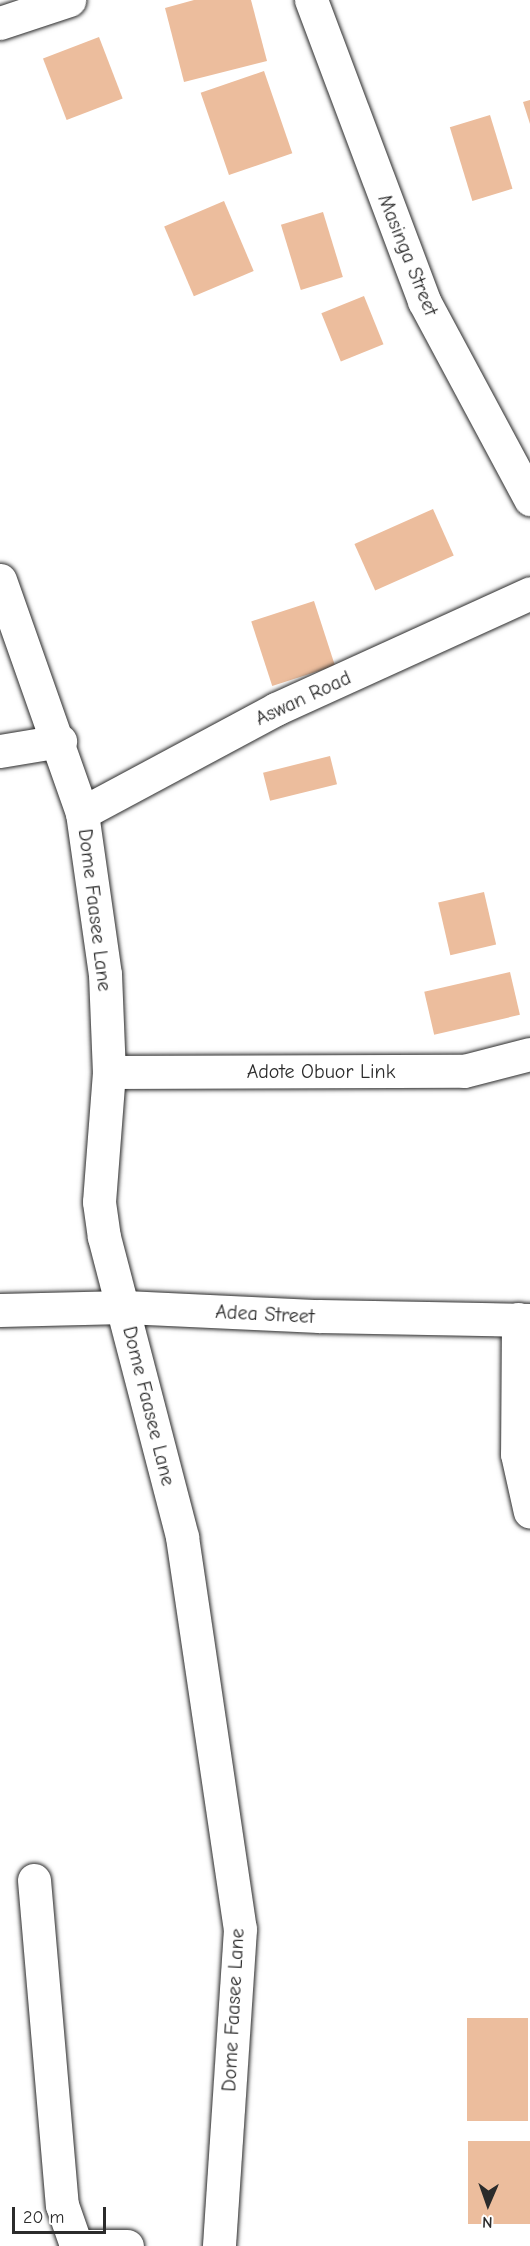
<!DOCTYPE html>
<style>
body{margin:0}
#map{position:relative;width:530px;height:2246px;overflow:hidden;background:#fff;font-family:"Comic Neue",sans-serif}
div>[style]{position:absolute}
.building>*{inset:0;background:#ecbd9d;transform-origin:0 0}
.roads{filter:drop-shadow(0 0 2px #2b2b2b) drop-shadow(0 0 2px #2b2b2b)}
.minor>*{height:33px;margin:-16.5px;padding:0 16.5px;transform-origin:16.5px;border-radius:16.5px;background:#fff}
span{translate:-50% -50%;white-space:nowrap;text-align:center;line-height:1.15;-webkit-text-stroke:6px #fff;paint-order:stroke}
.street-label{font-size:20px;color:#2b2b2b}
.north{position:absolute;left:458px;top:2174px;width:60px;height:60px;-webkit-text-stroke:4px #fff;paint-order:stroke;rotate:182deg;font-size:16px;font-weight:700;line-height:24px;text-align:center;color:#2b2b2b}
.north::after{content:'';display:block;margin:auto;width:21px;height:27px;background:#2b2b2b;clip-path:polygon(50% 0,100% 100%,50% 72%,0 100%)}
.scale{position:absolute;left:12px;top:2207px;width:94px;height:27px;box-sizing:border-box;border:3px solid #2b2b2b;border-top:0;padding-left:8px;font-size:18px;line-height:21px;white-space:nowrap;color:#2b2b2b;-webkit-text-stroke:4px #fff;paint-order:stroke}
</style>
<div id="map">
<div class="building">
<div style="clip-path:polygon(194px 0,251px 0,267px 61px,184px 82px,165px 8px)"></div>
<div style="left:99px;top:37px;width:66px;height:60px;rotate:69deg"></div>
<div style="left:264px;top:71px;width:87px;height:67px;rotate:71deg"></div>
<div style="clip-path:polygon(530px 100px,530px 124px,523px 102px)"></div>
<div style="left:490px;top:115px;width:77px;height:42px;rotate:73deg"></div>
<div style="left:224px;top:201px;width:76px;height:65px;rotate:67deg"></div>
<div style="left:323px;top:212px;width:68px;height:44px;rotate:73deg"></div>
<div style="left:364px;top:296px;width:52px;height:46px;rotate:68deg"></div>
<div style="left:433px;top:509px;width:51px;height:86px;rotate:66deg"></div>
<div style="left:314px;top:601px;width:68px;height:66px;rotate:72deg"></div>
<div style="left:330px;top:756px;width:29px;height:69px;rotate:76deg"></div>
<div style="left:484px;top:892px;width:54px;height:47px;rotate:77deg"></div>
<div style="left:510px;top:972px;width:44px;height:88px;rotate:77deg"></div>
<div style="left:467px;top:2018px;width:61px;height:103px"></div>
<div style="left:530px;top:2141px;width:83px;height:62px;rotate:90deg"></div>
</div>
<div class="roads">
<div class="minor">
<div style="left:311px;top:0;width:322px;rotate:69.4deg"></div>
<div style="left:424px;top:301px;width:225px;rotate:61.8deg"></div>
<div style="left:0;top:23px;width:73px;rotate:-18.4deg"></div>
<div style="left:0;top:580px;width:247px;rotate:70.6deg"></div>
<div style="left:82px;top:813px;width:163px;rotate:81.9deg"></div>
<div style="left:105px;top:974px;width:98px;rotate:87.7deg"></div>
<div style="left:109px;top:1072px;width:130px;rotate:94.4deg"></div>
<div style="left:99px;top:1202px;width:35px;rotate:82deg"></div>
<div style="left:104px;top:1237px;width:310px;rotate:75.4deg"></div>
<div style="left:182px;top:1537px;width:396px;rotate:81.6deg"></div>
<div style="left:240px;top:1929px;width:318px;rotate:93.8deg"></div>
<div style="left:0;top:751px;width:61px;rotate:-9.5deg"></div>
<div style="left:82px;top:813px;width:220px;rotate:-28.2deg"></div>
<div style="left:276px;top:709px;width:279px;rotate:-24.5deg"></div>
<div style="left:109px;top:1072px;width:355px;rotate:-0.2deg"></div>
<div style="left:464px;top:1071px;width:68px;rotate:-14.4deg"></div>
<div style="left:0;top:1310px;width:125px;rotate:-1.4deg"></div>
<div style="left:125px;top:1307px;width:194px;rotate:2.7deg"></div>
<div style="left:319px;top:1316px;width:211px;rotate:1.1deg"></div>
<div style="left:518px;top:1319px;width:135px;rotate:90.4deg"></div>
<div style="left:517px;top:1454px;width:59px;rotate:77.4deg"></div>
<div style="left:34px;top:1880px;width:326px;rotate:85.1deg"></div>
<div style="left:62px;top:2205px;width:42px;rotate:70.7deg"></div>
<div style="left:75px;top:2246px;width:52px"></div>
</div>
</div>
<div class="street-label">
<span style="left:408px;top:255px;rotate:68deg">Masinga Street</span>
<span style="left:303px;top:698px;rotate:-25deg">Aswan Road</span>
<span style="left:95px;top:910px;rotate:83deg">Dome Faasee Lane</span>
<span style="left:321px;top:1071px">Adote Obuor Link</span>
<span style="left:265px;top:1314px;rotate:3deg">Adea Street</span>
<span style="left:149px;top:1406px;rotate:76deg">Dome Faasee Lane</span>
<span style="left:233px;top:2010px;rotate:-87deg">Dome Faasee Lane</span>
</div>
<div class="north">N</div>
<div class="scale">20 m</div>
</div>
